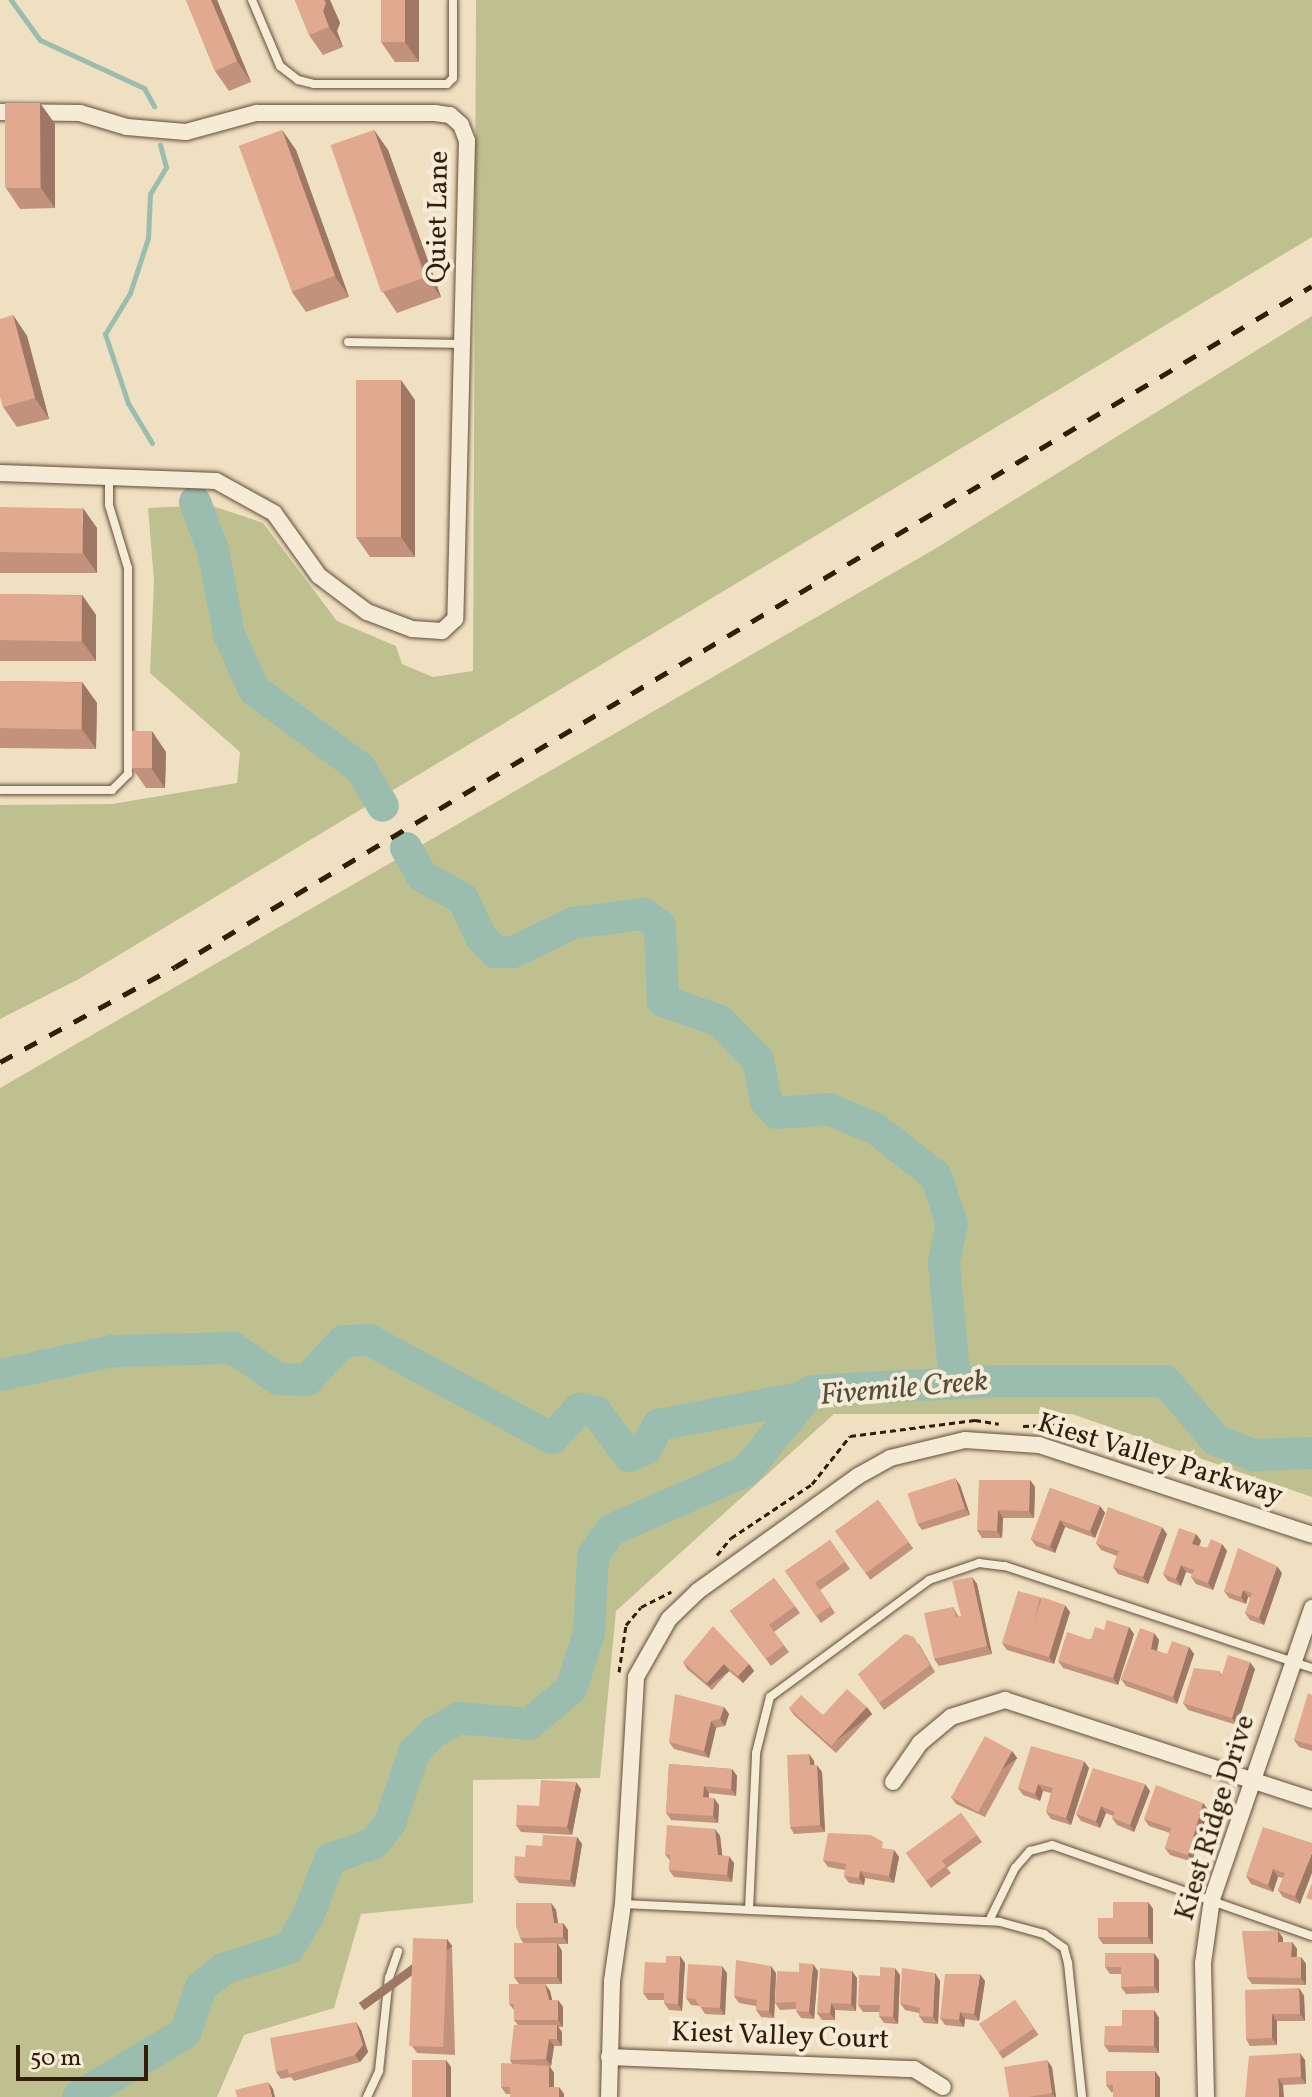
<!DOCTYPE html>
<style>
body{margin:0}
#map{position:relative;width:1312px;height:2097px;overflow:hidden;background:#f0e0c2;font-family:Vollkorn,serif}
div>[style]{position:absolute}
.green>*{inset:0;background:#bec18f}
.stream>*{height:5px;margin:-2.5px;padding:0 2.5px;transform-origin:2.5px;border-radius:2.5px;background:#9bbdaf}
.river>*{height:32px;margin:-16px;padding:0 16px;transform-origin:16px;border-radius:16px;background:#9bbdaf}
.path>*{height:3px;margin-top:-1.5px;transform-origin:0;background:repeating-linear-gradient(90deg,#341d07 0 6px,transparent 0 10px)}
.roads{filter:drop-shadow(0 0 2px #634e36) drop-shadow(0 0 2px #634e36)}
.service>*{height:8px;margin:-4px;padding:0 4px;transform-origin:4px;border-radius:4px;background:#f5ebd7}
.minor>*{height:16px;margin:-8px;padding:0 8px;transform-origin:8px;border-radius:8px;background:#f5ebd7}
.rail>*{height:5px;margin-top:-2.5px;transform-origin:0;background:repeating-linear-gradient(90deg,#341d07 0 14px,transparent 0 28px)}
.wall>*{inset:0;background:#c2927c;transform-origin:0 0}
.shaded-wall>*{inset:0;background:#9e7765;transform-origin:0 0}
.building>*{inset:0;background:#e1aa90;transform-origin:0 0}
span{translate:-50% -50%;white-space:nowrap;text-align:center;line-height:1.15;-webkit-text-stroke:8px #f5ebd7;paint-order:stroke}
.street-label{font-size:28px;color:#341d07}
.water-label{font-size:30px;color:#534d39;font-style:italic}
.scale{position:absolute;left:16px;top:2045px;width:132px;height:36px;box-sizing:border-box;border:4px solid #341d07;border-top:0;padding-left:10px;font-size:24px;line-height:28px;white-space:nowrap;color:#341d07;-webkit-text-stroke:6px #f5ebd7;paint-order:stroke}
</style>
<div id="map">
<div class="green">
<div style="clip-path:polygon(476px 0,1312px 0,1312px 237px,79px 979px,0 1019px,0 805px,112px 804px,237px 783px,240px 752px,150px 673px,154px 581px,148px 508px,210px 505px,263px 523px,337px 621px,396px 646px,402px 664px,433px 677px,473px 671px)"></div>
<div style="clip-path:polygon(1312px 316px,1312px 1497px,1072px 1414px,834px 1414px,616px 1611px,600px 1778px,473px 1780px,473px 1903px,361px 1914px,334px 2008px,244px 2035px,217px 2097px,0 2097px,0 1088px,933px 550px)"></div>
</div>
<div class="stream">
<div style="left:11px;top:0;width:49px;rotate:54.1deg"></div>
<div style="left:40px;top:40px;width:115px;rotate:24.8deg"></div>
<div style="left:144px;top:88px;width:21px;rotate:61deg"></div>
<div style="left:152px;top:443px;width:47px;rotate:-121deg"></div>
<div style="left:128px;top:403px;width:73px;rotate:-108.4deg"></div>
<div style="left:105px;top:334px;width:48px;rotate:-58.6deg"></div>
<div style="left:130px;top:293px;width:58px;rotate:-71.9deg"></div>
<div style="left:148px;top:238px;width:44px;rotate:-87.4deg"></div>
<div style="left:150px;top:194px;width:31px;rotate:-59deg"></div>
<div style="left:166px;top:167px;width:23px;rotate:-105deg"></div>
</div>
<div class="river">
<div style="left:195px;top:502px;width:51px;rotate:69.4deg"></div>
<div style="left:213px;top:550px;width:86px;rotate:79.2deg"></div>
<div style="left:229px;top:634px;width:61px;rotate:65.9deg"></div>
<div style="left:254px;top:690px;width:132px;rotate:36.3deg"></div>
<div style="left:360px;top:768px;width:44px;rotate:58.8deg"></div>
<div style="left:406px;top:848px;width:32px;rotate:60deg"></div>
<div style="left:422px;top:876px;width:47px;rotate:29.3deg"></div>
<div style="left:463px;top:899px;width:42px;rotate:64.7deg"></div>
<div style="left:481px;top:937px;width:21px;rotate:47deg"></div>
<div style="left:495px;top:952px;width:18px"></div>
<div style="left:513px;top:952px;width:67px;rotate:-25.8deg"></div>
<div style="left:573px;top:923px;width:71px;rotate:-7.3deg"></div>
<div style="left:643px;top:914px;width:21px;rotate:35deg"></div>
<div style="left:660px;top:926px;width:75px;rotate:87.7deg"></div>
<div style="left:663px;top:1001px;width:60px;rotate:19.3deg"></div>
<div style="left:720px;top:1021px;width:54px;rotate:45.7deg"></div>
<div style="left:758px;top:1060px;width:42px;rotate:79deg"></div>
<div style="left:766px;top:1101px;width:16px;rotate:47deg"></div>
<div style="left:777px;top:1113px;width:52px;rotate:-4.4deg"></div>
<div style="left:829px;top:1109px;width:51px;rotate:23.1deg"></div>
<div style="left:876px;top:1129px;width:76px;rotate:38.1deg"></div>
<div style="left:936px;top:1176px;width:51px;rotate:71.6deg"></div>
<div style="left:952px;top:1224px;width:40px;rotate:102deg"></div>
<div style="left:944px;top:1263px;width:121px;rotate:84.8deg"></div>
<div style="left:0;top:1375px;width:116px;rotate:-12deg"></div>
<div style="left:113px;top:1351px;width:120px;rotate:-1.4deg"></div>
<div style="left:233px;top:1348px;width:55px;rotate:34.6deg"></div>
<div style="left:278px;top:1379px;width:29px;rotate:2deg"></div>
<div style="left:307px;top:1380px;width:53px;rotate:-47.3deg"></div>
<div style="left:343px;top:1341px;width:26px;rotate:-2deg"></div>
<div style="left:369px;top:1340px;width:208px;rotate:28.2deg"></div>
<div style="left:552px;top:1438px;width:40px;rotate:-47deg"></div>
<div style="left:579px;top:1409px;width:17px;rotate:10deg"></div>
<div style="left:596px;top:1412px;width:55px;rotate:53.1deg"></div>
<div style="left:629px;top:1456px;width:18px;rotate:-22deg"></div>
<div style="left:646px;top:1449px;width:27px;rotate:-63deg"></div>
<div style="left:658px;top:1425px;width:145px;rotate:-10.8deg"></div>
<div style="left:78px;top:2097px;width:125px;rotate:-30.9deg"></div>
<div style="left:185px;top:2033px;width:49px;rotate:-70.8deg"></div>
<div style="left:201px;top:1987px;width:28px;rotate:-39deg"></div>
<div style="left:223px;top:1969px;width:69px;rotate:-17.7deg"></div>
<div style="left:289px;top:1948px;width:37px;rotate:-59deg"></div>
<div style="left:308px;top:1916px;width:61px;rotate:-68.9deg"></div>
<div style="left:330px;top:1859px;width:47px;rotate:-20deg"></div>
<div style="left:374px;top:1843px;width:26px;rotate:-51deg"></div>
<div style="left:390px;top:1823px;width:75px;rotate:-71.3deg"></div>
<div style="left:414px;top:1752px;width:28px;rotate:-45deg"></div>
<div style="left:434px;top:1732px;width:29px;rotate:-29deg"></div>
<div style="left:459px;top:1718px;width:70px;rotate:4.9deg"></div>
<div style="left:529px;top:1724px;width:55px;rotate:-39.8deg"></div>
<div style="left:571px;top:1689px;width:59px;rotate:-72.2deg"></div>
<div style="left:589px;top:1633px;width:77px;rotate:-87deg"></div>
<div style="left:593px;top:1556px;width:32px;rotate:-55deg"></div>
<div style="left:611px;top:1530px;width:147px;rotate:-23.6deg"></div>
<div style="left:746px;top:1471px;width:103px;rotate:-50.9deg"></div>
<div style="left:811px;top:1391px;width:186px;rotate:-3.1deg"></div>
<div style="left:997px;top:1381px;width:168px"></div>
<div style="left:1165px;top:1381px;width:78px;rotate:49.2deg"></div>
<div style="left:1216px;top:1440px;width:40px;rotate:22deg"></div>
<div style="left:1253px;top:1455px;width:59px;rotate:-1.9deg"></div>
</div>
<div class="path">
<div style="left:1023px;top:1426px;width:33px;rotate:-2deg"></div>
<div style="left:1056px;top:1425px;width:35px;rotate:29deg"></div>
<div style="left:717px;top:1555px;width:22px;rotate:-51deg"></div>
<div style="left:731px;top:1538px;width:97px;rotate:-33.7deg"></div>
<div style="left:812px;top:1484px;width:61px;rotate:-51.6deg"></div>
<div style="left:850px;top:1436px;width:126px;rotate:-7.3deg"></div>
<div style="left:975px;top:1420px;width:24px;rotate:9deg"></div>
<div style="left:619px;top:1672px;width:48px;rotate:-81.5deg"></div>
<div style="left:626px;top:1625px;width:23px;rotate:-50deg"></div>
<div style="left:641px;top:1607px;width:34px;rotate:-27deg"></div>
</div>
<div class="roads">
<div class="service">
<div style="left:252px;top:0;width:72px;rotate:67deg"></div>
<div style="left:280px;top:66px;width:23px;rotate:38deg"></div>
<div style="left:298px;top:80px;width:16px;rotate:14deg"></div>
<div style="left:314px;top:84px;width:133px"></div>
<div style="left:447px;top:84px;width:8px;rotate:-45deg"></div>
<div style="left:453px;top:78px;width:78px;rotate:-90deg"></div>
<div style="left:348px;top:342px;width:114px;rotate:1deg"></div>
<div style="left:0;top:790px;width:112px"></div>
<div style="left:112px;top:790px;width:23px;rotate:-45deg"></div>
<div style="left:128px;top:774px;width:206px;rotate:-90deg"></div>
<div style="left:128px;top:568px;width:66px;rotate:-106.8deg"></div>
<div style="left:109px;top:505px;width:28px;rotate:-90deg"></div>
<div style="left:623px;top:1904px;width:377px;rotate:2.7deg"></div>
<div style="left:1000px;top:1922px;width:46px;rotate:15.3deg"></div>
<div style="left:1044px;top:1934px;width:24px;rotate:35deg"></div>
<div style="left:1064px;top:1948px;width:16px;rotate:75deg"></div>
<div style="left:1068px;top:1963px;width:135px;rotate:84deg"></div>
<div style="left:749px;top:1910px;width:157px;rotate:-87.4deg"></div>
<div style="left:756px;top:1753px;width:58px;rotate:-76deg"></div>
<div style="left:770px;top:1697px;width:197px;rotate:-36.3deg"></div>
<div style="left:929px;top:1580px;width:53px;rotate:-18.8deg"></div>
<div style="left:979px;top:1563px;width:26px;rotate:7deg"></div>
<div style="left:1005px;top:1566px;width:324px;rotate:18.4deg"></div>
<div style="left:989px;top:1921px;width:59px;rotate:-63.9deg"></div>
<div style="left:1015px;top:1868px;width:23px;rotate:-49deg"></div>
<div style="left:1030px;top:1851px;width:23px;rotate:-15deg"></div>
<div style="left:1052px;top:1845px;width:275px;rotate:19.3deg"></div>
<div style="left:367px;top:2097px;width:29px;rotate:-65deg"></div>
<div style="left:379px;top:2071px;width:94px;rotate:-83.9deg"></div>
<div style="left:389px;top:1978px;width:28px;rotate:-71deg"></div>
</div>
<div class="minor">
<div style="left:0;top:112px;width:80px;rotate:0.7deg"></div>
<div style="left:80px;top:113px;width:49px;rotate:16.6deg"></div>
<div style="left:127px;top:127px;width:59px;rotate:4.8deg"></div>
<div style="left:186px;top:132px;width:73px;rotate:-15.2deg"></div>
<div style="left:256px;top:113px;width:179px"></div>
<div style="left:435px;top:113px;width:15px;rotate:8deg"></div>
<div style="left:450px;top:115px;width:15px;rotate:42deg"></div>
<div style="left:461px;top:125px;width:17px;rotate:69deg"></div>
<div style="left:467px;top:141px;width:478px;rotate:91.4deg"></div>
<div style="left:455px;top:619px;width:18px;rotate:137deg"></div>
<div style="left:442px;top:631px;width:30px;rotate:-176deg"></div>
<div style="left:412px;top:629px;width:48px;rotate:-159.3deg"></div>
<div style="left:367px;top:612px;width:60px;rotate:-143.1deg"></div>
<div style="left:319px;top:576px;width:77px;rotate:-125.5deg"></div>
<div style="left:274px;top:513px;width:66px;rotate:-151.1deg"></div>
<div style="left:216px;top:481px;width:216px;rotate:-177.9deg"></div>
<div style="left:893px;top:1782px;width:47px;rotate:-55.3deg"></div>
<div style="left:920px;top:1743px;width:40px;rotate:-40deg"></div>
<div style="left:951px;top:1717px;width:57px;rotate:-17.5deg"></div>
<div style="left:1005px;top:1700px;width:323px;rotate:18deg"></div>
<div style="left:609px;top:2057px;width:305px;rotate:2.3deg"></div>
<div style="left:914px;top:2069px;width:34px;rotate:32deg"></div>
<div style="left:609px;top:2097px;width:116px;rotate:-88.5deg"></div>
<div style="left:612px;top:1981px;width:78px;rotate:-81.9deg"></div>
<div style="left:623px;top:1904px;width:227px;rotate:-86.7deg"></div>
<div style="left:636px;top:1677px;width:67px;rotate:-60.4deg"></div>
<div style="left:669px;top:1619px;width:40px;rotate:-44deg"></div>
<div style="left:698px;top:1591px;width:197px;rotate:-35.7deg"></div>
<div style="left:858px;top:1476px;width:37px;rotate:-29deg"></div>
<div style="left:890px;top:1458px;width:77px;rotate:-13.5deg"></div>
<div style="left:965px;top:1440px;width:74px;rotate:3.9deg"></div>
<div style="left:1039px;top:1445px;width:287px;rotate:18.2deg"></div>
<div style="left:1206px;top:2097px;width:134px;rotate:-91.3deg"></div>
<div style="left:1203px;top:1963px;width:65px;rotate:-82deg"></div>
<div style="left:1212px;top:1899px;width:308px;rotate:-71deg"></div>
</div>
</div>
<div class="rail">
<div style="left:0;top:1062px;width:199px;rotate:-28.5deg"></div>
<div style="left:175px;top:967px;width:1325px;rotate:-30.92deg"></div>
</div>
<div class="wall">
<div style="clip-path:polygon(186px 0,217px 0,251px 82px,229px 91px,215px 71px)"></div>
<div style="clip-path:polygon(295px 0,330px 0,340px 23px,337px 31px,343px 47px,323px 55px,309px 35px)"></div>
<div style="clip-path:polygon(381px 0,419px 62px,395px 62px,381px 42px)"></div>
<div style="clip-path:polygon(40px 103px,55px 124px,55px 208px,20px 209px,6px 188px)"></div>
<div style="clip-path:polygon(282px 130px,296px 150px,349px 297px,306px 312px,292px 292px)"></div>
<div style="clip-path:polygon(374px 130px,388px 150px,441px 297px,397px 313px,383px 292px)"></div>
<div style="clip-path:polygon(13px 315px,27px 336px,49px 419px,17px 427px,3px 407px)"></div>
<div style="clip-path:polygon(415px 400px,415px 557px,370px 557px,356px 537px)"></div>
<div style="clip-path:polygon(0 507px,97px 528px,97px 573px,0 573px)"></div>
<div style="clip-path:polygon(0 594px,82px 595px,96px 615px,96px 661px,0 661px)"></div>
<div style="clip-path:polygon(0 681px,82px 682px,97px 703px,96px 749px,0 748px)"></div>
<div style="clip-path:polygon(166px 752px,165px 788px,146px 788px,132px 768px)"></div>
<div style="clip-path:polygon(1030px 1480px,1035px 1487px,1034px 1518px,1003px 1518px,1002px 1538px,982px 1538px,977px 1530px)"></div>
<div style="clip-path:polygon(960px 1485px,970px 1515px,922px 1530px,917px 1523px)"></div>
<div style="clip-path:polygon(1050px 1488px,1100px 1506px,1105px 1513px,1095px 1538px,1065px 1527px,1055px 1553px,1036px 1546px,1031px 1539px)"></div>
<div style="left:878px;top:1500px;width:60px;height:53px;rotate:54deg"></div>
<div style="clip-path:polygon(1167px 1534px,1148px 1584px,1118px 1574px,1113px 1567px,1117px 1556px,1101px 1550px,1096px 1543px)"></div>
<div style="clip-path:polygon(1196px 1534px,1201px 1541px,1199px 1546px,1207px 1548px,1222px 1544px,1227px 1551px,1213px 1590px,1196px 1584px,1191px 1577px,1192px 1574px,1186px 1572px,1181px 1586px,1168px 1581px,1163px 1574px)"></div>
<div style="clip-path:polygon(830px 1540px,850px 1569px,820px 1590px,835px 1613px,821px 1623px,785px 1571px)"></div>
<div style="clip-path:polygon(1282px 1573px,1264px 1625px,1250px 1620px,1245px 1613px,1251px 1598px,1248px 1597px,1246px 1604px,1229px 1598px,1224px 1591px)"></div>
<div style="clip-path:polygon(972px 1577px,977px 1584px,992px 1654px,939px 1666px,934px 1659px,953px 1607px,959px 1617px,961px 1616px)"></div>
<div style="clip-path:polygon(774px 1578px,800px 1613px,774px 1632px,789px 1652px,771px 1666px,730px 1611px)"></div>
<div style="clip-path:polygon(1040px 1597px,1042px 1600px,1070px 1612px,1054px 1664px,1007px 1650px,1002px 1643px)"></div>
<div style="clip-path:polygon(1129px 1627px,1134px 1634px,1118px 1685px,1063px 1668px,1058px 1661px,1104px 1630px)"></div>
<div style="clip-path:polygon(1154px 1633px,1159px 1640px,1157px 1651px,1167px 1654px,1189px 1647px,1194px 1654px,1177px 1704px,1126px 1686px,1121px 1679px)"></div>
<div style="clip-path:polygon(919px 1644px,935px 1672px,884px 1710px,858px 1674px)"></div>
<div style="clip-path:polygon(683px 1662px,749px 1664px,754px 1671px,743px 1683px,729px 1671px,712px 1690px,687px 1669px)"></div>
<div style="clip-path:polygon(1255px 1669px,1237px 1725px,1188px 1710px,1183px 1703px,1219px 1671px,1222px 1675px)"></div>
<div style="clip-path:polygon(1312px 1695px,1312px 1751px,1299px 1747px,1294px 1740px)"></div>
<div style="clip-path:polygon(724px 1707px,729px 1714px,725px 1726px,716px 1728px,709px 1758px,674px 1749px,669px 1742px)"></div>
<div style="clip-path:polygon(789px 1708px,823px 1715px,872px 1714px,836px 1753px,794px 1715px)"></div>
<div style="clip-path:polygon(1012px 1751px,1017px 1758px,985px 1817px,956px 1804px,951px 1797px)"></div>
<div style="clip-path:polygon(809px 1754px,814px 1761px,814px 1765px,822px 1772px,825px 1832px,794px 1834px,790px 1827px)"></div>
<div style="clip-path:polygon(669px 1764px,732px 1769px,737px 1776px,736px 1796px,709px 1793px,709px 1798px,719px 1805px,718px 1823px,671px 1820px,666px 1813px)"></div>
<div style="clip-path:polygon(1089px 1768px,1071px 1825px,1051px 1819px,1046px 1812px,1051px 1793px,1043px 1791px,1040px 1801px,1023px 1795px,1018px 1788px)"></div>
<div style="clip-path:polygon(581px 1789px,572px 1835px,521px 1832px,516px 1825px,539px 1806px)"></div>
<div style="clip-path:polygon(1150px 1791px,1134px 1832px,1117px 1825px,1112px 1818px,1113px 1816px,1106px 1813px,1100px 1828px,1081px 1821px,1076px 1814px)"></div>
<div style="clip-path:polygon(1203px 1803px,1208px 1810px,1193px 1862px,1170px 1855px,1165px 1848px,1170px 1833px,1149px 1826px,1144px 1819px)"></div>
<div style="clip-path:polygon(961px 1813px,982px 1842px,947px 1868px,951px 1873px,931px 1888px,906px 1853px)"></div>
<div style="clip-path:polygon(715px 1829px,720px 1836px,722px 1855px,734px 1863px,732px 1882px,674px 1877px,669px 1870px,670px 1861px,665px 1854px)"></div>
<div style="clip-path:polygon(577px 1837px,582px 1844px,575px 1887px,519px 1883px,514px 1876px,525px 1857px,542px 1846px)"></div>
<div style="clip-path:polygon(1312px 1843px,1300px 1904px,1283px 1897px,1278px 1890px,1283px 1878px,1278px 1877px,1273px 1892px,1251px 1884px,1246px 1876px)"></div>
<div style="clip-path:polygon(888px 1849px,894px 1850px,899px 1857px,894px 1883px,865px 1878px,864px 1885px,849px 1883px,844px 1876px,845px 1870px,828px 1867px,823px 1860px)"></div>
<div style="clip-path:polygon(1148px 1902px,1153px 1909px,1153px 1944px,1103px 1944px,1098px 1937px,1113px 1918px)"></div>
<div style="clip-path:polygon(551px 1903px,556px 1910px,558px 1923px,563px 1923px,568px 1930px,568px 1944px,558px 1944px,562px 1951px,562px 1984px,545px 1984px,550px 1991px,552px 2000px,558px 2000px,563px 2007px,563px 2027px,558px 2027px,562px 2032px,562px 2046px,554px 2046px,551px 2066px,550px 2066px,554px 2073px,554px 2087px,564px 2094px,506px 2094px,501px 2087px,512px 2064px,510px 2060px,518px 2025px,514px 2020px,514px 2010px,509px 2004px,519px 1984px,514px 1977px,524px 1944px,520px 1938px)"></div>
<div style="clip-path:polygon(1278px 1931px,1283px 1938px,1283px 1942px,1292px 1942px,1297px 1949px,1297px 1957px,1301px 1957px,1306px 1964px,1306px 1985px,1252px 1984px,1247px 1977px)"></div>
<div style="clip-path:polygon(447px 1939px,452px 1946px,455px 2055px,417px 2053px,412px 2046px)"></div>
<div style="clip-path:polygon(1159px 1960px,1159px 1993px,1126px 1994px,1121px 1987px,1121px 1974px,1110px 1974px,1105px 1967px)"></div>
<div style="clip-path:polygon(685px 1963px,682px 2011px,669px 2010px,664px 2003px,664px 2000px,648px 2000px,643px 1993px)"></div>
<div style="clip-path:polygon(818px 1971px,814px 2019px,801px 2018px,796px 2011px,796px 2009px,780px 2010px,775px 2003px,799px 1972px)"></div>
<div style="clip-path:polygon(727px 1973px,725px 2015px,705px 2014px,700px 2006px,691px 2005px,686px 1998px)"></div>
<div style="clip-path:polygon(776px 1973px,774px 2018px,761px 2017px,756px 2010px,756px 2006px,739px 2003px,734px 1996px)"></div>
<div style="clip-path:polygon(900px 1975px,898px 2024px,884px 2023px,879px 2016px,880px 2012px,863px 2012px,858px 2005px,880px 1976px)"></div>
<div style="clip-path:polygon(857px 1978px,856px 2011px,835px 2010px,835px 2020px,822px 2020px,817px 2013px)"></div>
<div style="clip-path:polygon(940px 1981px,938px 2024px,924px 2023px,919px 2016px,919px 2013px,905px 2010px,900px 2003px)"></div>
<div style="clip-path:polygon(985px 1981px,979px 2021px,965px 2019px,964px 2027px,945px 2025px,940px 2018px)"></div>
<div style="clip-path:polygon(1299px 1988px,1304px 1996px,1305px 2021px,1277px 2021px,1277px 2045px,1250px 2046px,1246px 2039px)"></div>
<div style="left:1015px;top:2000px;width:42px;height:43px;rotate:56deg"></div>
<div style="clip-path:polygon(1154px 2010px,1159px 2018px,1159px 2053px,1109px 2052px,1104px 2045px)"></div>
<div style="clip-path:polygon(361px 2030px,368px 2052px,360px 2062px,294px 2081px,291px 2077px,281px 2079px,276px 2072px)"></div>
<div style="clip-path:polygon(1249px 2056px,1305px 2060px,1306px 2084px,1283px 2085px)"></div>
<div style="clip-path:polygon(1052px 2067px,1056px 2097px,1009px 2097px)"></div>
<div style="clip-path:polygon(1160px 2078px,1160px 2097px,1111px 2092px,1106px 2085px)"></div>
</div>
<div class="shaded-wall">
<div style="clip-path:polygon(211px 0,217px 0,251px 82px,237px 61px)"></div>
<div style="clip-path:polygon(324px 0,330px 0,340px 23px,337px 31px,343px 47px,329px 27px,323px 11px)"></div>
<div style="clip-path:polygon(405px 0,419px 0,419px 62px,405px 42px)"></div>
<div style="clip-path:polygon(40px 103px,55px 124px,55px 208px,41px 188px)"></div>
<div style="clip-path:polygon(282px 130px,296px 150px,349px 297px,335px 276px)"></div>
<div style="clip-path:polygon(374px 130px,388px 150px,441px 297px,426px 277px)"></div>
<div style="clip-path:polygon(13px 315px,27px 336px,49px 419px,35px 398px)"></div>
<div style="clip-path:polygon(401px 380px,415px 400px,415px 557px,401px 537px)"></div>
<div style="clip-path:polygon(83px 508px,97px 528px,97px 573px,83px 553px)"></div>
<div style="clip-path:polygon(82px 595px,96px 615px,96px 661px,82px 641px)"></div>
<div style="clip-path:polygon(82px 682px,97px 703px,96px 749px,82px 729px)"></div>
<div style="clip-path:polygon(152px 731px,166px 752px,165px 788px,151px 768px)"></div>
<div style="clip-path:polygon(955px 1478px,960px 1485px,970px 1515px,965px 1508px)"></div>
<div style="clip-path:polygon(1030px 1480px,1035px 1487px,1034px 1518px,1029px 1511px)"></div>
<div style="clip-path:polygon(1100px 1506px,1105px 1513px,1095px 1538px,1090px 1531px)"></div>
<div style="clip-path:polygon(998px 1510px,1003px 1518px,1002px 1538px,997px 1531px)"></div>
<div style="clip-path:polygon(1060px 1520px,1065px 1527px,1055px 1553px,1050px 1546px)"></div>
<div style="clip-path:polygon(1162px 1527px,1167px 1534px,1148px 1584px,1143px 1577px)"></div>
<div style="clip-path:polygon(1196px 1534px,1201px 1541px,1197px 1551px,1192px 1544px)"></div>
<div style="clip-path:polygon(1222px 1544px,1227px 1551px,1213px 1590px,1208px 1583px)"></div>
<div style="clip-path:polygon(1181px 1565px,1186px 1572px,1181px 1586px,1176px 1579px)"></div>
<div style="clip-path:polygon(1277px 1566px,1282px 1573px,1264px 1625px,1259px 1618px)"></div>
<div style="clip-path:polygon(972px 1577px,977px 1584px,992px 1654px,987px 1646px)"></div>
<div style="clip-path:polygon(1243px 1590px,1248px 1597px,1246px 1604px,1241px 1597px)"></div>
<div style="clip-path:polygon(1065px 1605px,1070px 1612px,1054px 1664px,1049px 1657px)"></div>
<div style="clip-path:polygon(1129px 1627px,1134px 1634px,1118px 1685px,1113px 1678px)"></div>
<div style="clip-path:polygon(1154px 1633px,1159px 1640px,1156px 1656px,1151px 1649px)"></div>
<div style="clip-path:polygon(1189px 1647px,1194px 1654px,1177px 1704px,1173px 1697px)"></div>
<div style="clip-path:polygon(1250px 1662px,1255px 1669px,1237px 1725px,1232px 1718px)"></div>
<div style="left:724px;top:1664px;width:9px;height:25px;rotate:54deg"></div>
<div style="clip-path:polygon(749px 1664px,754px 1671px,743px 1683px,738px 1676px)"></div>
<div style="clip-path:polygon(724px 1707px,729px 1714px,725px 1726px,720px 1719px)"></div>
<div style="left:867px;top:1707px;width:9px;height:53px;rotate:54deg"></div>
<div style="clip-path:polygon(711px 1721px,716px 1728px,709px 1758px,704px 1751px)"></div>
<div style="left:1012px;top:1751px;width:9px;height:67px;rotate:54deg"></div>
<div style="clip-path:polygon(809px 1754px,814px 1761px,815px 1772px,810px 1765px)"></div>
<div style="clip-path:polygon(1084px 1761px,1089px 1768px,1071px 1825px,1066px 1818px)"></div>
<div style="clip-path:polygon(817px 1765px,822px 1772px,825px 1832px,820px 1825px)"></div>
<div style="clip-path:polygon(732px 1769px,737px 1776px,736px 1796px,731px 1789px)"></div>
<div style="clip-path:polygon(576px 1782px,581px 1789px,572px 1835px,567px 1827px)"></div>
<div style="clip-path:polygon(1038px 1784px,1043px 1791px,1040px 1801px,1035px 1794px)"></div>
<div style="clip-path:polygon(1145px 1784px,1150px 1791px,1134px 1832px,1130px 1825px)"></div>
<div style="clip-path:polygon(704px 1786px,709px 1793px,708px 1805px,703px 1797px)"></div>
<div style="clip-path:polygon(714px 1798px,719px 1805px,718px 1823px,713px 1816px)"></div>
<div style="clip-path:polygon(1203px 1803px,1208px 1810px,1193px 1862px,1188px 1855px)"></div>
<div style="clip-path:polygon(1101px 1806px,1106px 1813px,1100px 1828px,1096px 1821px)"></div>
<div style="clip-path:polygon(715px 1829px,720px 1836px,723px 1862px,718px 1855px)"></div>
<div style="clip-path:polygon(577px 1837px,582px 1844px,575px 1887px,570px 1880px)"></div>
<div style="clip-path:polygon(894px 1850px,899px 1857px,894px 1883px,889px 1876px)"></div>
<div style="clip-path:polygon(1312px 1853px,1312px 1873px,1300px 1904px,1295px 1896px)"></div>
<div style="clip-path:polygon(729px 1856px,734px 1863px,732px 1882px,727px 1875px)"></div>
<div style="clip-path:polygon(1273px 1869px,1278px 1877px,1273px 1892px,1268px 1885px)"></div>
<div style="clip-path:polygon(860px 1871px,865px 1878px,864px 1885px,859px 1878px)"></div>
<div style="clip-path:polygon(1148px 1902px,1153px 1909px,1153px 1944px,1148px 1937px)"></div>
<div style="clip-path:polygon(551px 1903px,556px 1910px,559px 1930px,554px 1923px)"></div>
<div style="clip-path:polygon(563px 1923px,568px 1930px,568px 1944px,563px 1937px)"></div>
<div style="clip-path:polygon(1278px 1931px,1283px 1938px,1283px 1949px,1278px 1942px)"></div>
<div style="left:447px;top:1939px;width:9px;height:109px;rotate:54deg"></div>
<div style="clip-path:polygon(1292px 1942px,1297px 1949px,1296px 1964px,1291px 1957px)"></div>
<div style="clip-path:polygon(557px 1943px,562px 1951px,562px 1984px,557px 1977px)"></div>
<div style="clip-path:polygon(1154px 1953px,1159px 1960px,1159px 1993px,1154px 1986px)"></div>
<div style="clip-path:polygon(680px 1956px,685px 1963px,682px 2011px,678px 2004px)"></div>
<div style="clip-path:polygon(1301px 1957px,1306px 1964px,1306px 1985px,1301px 1978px)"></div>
<div style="clip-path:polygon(813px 1964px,818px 1971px,814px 2019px,809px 2012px)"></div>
<div style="clip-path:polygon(722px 1966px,727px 1973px,725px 2015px,720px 2008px)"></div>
<div style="clip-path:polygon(771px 1966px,776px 1973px,774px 2018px,769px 2011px)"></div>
<div style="clip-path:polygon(895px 1968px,900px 1975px,898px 2024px,893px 2017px)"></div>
<div style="clip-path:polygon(852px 1971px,857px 1978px,856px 2011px,851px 2004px)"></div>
<div style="clip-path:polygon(935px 1973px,940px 1981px,938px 2024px,933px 2017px)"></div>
<div style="clip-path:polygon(980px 1974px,985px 1981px,979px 2021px,974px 2014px)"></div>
<div style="clip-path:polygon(545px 1984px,550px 1991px,554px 2007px,549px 2000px)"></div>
<div style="clip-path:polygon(1299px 1988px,1304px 1996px,1305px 2021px,1300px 2014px)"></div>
<div style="clip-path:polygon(558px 2000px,563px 2007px,563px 2027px,558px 2020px)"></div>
<div style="clip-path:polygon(831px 2003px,835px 2010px,835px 2020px,830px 2013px)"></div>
<div style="clip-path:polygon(1154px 2010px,1159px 2018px,1159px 2053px,1154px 2046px)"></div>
<div style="clip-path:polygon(960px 2012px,965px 2019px,964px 2027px,959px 2020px)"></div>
<div style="clip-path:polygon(1272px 2014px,1277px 2021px,1277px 2045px,1272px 2038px)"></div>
<div style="clip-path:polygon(356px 2022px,361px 2030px,368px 2052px,360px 2062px,355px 2055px)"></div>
<div style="clip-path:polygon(557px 2025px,562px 2032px,562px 2046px,557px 2039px)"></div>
<div style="clip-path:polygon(549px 2039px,554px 2046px,551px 2066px,546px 2059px)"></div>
<div style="clip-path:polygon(1300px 2053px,1305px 2060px,1306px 2084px,1301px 2077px)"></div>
<div style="clip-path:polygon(446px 2060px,451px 2067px,451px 2097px,446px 2097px)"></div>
<div style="clip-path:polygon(1047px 2060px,1052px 2067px,1056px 2097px,1055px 2097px,1052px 2093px)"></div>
<div style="clip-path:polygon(549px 2066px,554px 2073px,554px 2094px,549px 2087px)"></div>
<div style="clip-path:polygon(1155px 2071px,1160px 2078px,1160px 2097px,1155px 2097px)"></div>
<div style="clip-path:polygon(1278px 2078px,1283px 2085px,1284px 2097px,1279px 2097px)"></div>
<div style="clip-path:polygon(268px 2082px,273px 2089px,275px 2097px,272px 2097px)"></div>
<div style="clip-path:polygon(559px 2087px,564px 2094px,564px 2097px,559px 2097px)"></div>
</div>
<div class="building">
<div style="clip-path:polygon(186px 0,211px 0,237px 61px,215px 71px)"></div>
<div style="clip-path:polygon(295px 0,324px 0,326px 3px,323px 11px,329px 27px,309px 35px)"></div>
<div style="left:381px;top:0;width:24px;height:42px"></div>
<div style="left:5px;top:103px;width:35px;height:85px"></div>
<div style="left:282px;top:130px;width:155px;height:46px;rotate:70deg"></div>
<div style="left:374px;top:130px;width:156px;height:46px;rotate:71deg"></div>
<div style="clip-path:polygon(13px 315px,35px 398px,3px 407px,0 397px,0 319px)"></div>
<div style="left:356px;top:380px;width:45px;height:157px"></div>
<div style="left:0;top:507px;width:83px;height:45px;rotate:1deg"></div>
<div style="left:0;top:594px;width:82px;height:46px;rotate:1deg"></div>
<div style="left:0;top:681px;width:82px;height:47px;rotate:1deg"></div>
<div style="left:132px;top:731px;width:20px;height:37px"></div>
<div style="left:955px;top:1478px;width:32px;height:50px;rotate:72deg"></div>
<div style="clip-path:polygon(979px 1480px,1030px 1480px,1029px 1511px,998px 1510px,997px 1531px,977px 1530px)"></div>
<div style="clip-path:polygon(1050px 1488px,1100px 1506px,1090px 1531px,1060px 1520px,1050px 1546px,1031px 1539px)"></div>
<div style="left:878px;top:1500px;width:52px;height:53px;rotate:54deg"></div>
<div style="clip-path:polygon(1108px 1507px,1162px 1527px,1143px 1577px,1113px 1567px,1119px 1551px,1096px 1543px)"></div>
<div style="clip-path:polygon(1179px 1528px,1196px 1534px,1192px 1544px,1207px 1548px,1211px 1539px,1222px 1544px,1208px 1583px,1191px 1577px,1194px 1570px,1181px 1565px,1176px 1579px,1163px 1574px)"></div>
<div style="clip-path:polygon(830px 1540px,845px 1562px,815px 1583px,831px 1606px,816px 1616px,785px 1571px)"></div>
<div style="clip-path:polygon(1238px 1548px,1277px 1566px,1259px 1618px,1245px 1613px,1252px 1593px,1243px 1590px,1241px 1597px,1224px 1591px)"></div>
<div style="clip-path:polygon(972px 1577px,987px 1646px,934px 1659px,924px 1613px,953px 1607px,956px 1617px,961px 1616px,952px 1581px)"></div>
<div style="clip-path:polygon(774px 1578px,795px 1606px,769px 1625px,784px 1645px,766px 1659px,730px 1611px)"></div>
<div style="clip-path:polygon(1018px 1591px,1040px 1597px,1034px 1622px,1042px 1597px,1065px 1605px,1049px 1657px,1002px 1643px)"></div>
<div style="clip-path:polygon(1107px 1620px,1129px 1627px,1113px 1678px,1058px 1661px,1067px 1632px,1091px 1640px,1095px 1627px,1104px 1630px)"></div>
<div style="clip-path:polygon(713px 1626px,749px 1664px,738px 1676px,724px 1664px,707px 1683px,683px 1662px)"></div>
<div style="clip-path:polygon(1140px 1628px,1154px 1633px,1151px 1649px,1167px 1654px,1172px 1641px,1189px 1647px,1173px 1697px,1121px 1679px)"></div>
<div style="clip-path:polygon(905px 1634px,914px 1637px,930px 1665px,879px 1703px,858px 1674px)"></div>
<div style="clip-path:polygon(1228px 1655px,1250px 1662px,1232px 1718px,1183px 1703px,1194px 1668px,1219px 1671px,1221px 1677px)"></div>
<div style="clip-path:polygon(847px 1689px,867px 1707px,831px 1746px,789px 1708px,801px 1695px,823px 1715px)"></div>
<div style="clip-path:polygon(1308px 1693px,1312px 1695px,1312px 1745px,1294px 1740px)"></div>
<div style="clip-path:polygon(675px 1694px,724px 1707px,720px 1719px,711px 1721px,704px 1751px,669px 1742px)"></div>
<div style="left:985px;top:1736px;width:31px;height:70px;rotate:29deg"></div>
<div style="clip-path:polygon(1031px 1746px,1084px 1761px,1066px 1818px,1046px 1812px,1053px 1788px,1038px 1784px,1035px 1794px,1018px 1788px)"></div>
<div style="clip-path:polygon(809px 1754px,810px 1765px,817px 1765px,820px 1825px,790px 1827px,787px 1755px)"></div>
<div style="clip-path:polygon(669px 1764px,732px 1769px,731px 1789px,704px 1786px,703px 1797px,714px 1798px,713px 1816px,666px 1813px)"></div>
<div style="clip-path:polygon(1093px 1768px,1145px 1784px,1130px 1825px,1112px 1818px,1115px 1812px,1101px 1806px,1096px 1821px,1076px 1814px)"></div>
<div style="clip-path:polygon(541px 1780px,576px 1782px,567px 1827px,516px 1825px,517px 1805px,539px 1806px)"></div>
<div style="clip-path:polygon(1156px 1785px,1203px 1803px,1188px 1855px,1165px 1848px,1171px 1828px,1144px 1819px)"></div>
<div style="clip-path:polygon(961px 1813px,977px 1835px,942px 1861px,946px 1866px,926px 1881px,906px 1853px)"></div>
<div style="clip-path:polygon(667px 1825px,715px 1829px,718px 1855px,729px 1856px,727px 1875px,669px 1870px,670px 1855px,665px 1854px)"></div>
<div style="clip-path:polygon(1263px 1827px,1312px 1843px,1312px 1853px,1295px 1896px,1278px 1890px,1285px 1873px,1273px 1869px,1268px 1885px,1246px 1876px)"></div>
<div style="clip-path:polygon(828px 1833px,871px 1835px,883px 1842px,882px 1848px,894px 1850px,889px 1876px,860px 1871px,859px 1878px,844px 1876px,846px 1864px,823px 1860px)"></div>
<div style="clip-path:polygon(543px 1835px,577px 1837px,570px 1880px,514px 1876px,515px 1856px,525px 1857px,526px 1845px,542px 1846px)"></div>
<div style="clip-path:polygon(1312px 1883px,1312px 1900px,1306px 1898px)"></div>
<div style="clip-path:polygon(1113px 1902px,1148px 1902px,1148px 1937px,1098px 1937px,1098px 1918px,1113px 1918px)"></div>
<div style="clip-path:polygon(516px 1903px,551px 1903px,554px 1923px,563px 1923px,563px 1937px,520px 1938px,516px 1926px)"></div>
<div style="clip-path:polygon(1242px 1931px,1278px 1931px,1278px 1942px,1292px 1942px,1291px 1957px,1301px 1957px,1301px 1978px,1247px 1977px)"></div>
<div style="left:413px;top:1938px;width:34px;height:108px;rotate:2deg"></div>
<div style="left:557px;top:1943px;width:34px;height:43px;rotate:90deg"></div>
<div style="clip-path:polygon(1105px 1953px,1154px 1953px,1154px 1986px,1121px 1987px,1121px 1967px,1105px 1967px)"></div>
<div style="clip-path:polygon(666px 1956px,680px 1956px,678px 2004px,664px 2003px,664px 1993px,643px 1993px,645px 1962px,666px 1963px)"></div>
<div style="clip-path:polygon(736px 1960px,771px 1966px,769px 2011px,756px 2010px,757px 2000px,734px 1996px)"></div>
<div style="clip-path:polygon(799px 1963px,813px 1964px,809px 2012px,796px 2011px,796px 2002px,775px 2003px,777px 1971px,799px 1972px)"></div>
<div style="clip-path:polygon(688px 1964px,722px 1966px,720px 2008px,700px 2007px,695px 1999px,686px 1998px)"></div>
<div style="clip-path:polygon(880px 1967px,895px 1968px,893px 2017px,879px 2016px,880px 2005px,858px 2005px,859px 1975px,880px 1976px)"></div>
<div style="clip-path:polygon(820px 1968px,852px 1971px,851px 2004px,831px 2003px,830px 2013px,817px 2013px)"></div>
<div style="clip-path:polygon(902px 1968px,935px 1973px,933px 2017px,919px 2016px,920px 2008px,900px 2003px)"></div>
<div style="clip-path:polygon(945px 1974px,980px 1974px,974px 2014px,960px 2012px,959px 2020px,940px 2018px)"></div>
<div style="clip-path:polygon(509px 1984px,545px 1984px,549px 2000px,558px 2000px,558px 2020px,514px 2020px,514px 2004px,509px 2004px)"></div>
<div style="clip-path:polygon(1299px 1988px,1300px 2014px,1272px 2014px,1272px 2038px,1246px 2039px,1245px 1990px)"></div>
<div style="left:1015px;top:2000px;width:34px;height:43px;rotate:56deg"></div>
<div style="clip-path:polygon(1122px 2010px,1154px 2010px,1154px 2046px,1104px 2045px,1105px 2026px,1122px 2026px)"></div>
<div style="clip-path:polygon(356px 2022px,363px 2045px,355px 2055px,289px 2074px,288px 2069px,276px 2072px,270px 2038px)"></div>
<div style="clip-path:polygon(514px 2025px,557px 2025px,557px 2039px,549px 2039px,546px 2059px,510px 2060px)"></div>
<div style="clip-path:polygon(1300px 2053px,1301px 2077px,1278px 2078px,1279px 2097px,1245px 2097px,1249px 2056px)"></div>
<div style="left:446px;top:2060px;width:37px;height:34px;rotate:90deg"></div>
<div style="clip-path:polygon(1047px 2060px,1052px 2093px,1028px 2097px,1009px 2097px,1004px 2067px)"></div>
<div style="clip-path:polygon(501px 2063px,549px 2066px,549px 2087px,559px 2087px,559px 2097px,510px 2097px,510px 2087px,501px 2087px)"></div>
<div style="clip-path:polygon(1106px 2071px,1155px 2071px,1155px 2097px,1113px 2097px,1113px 2085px,1106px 2085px)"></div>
<div style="clip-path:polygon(268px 2082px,272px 2097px,237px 2097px,235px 2090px)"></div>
</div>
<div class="street-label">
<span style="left:439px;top:217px;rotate:-89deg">Quiet Lane</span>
<span style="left:1160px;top:1460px;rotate:17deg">Kiest Valley Parkway</span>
<span style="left:1216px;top:1818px;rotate:-73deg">Kiest Ridge Drive</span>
<span style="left:780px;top:2037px;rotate:2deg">Kiest Valley Court</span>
</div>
<div class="water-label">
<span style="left:904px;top:1389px;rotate:-5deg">Fivemile Creek</span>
</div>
<div class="scale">50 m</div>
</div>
